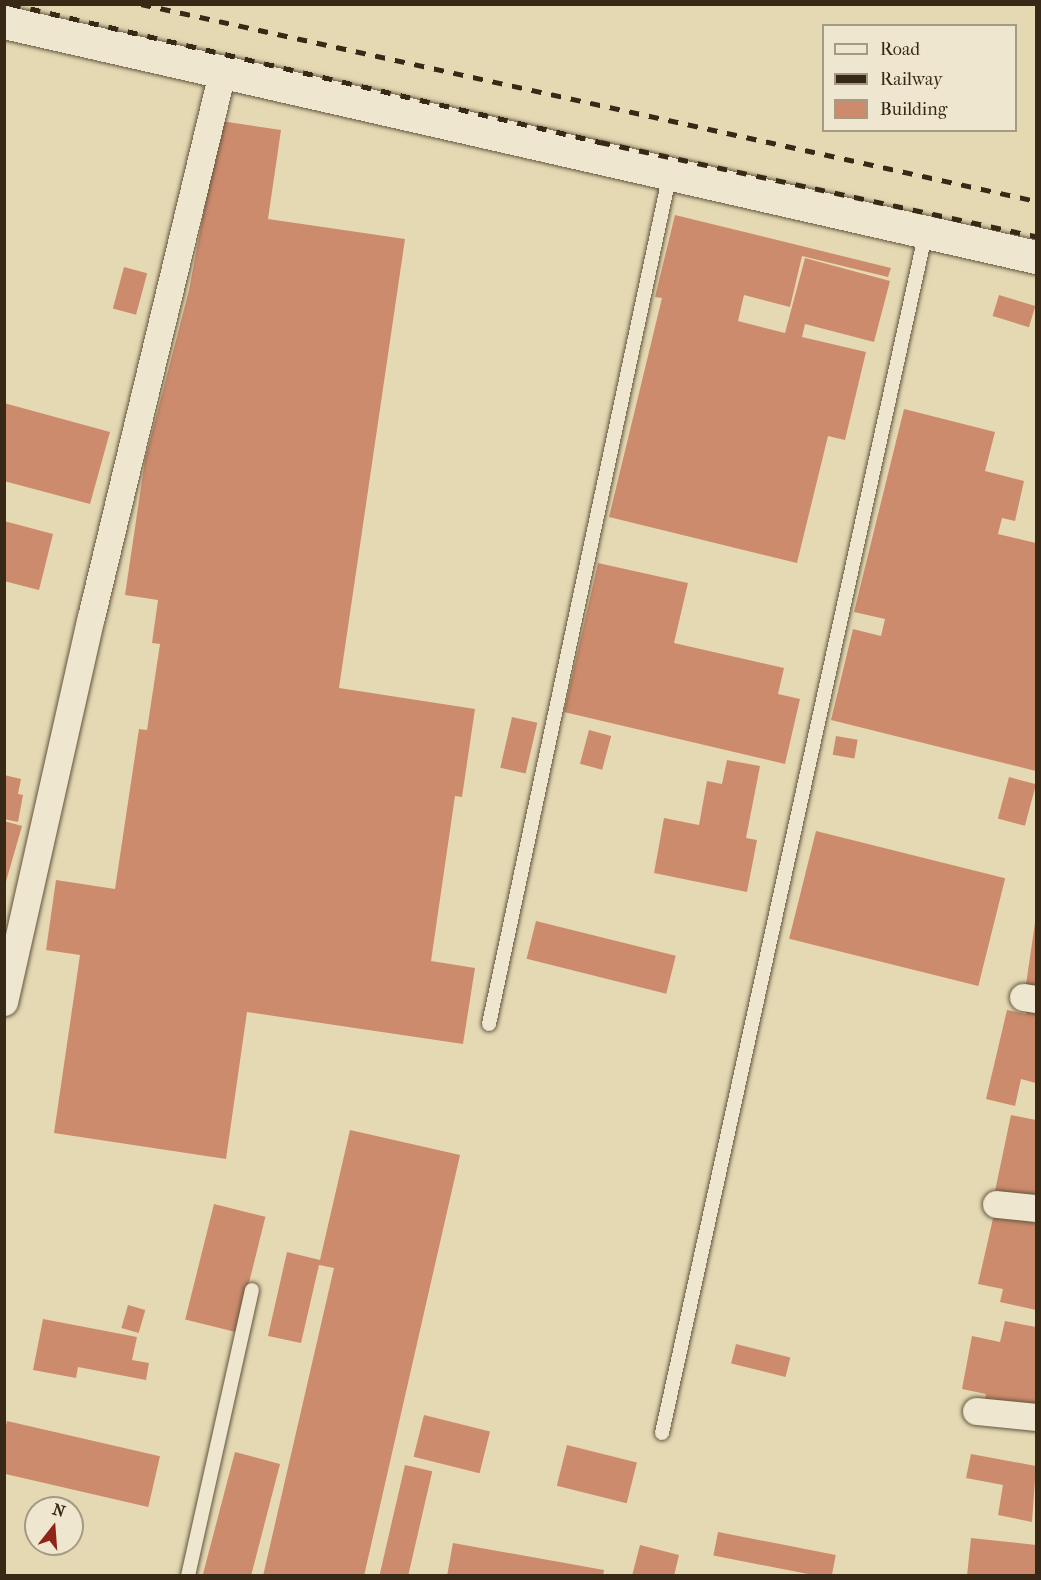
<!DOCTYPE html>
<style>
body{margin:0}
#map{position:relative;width:1041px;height:1580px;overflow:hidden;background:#e5d9b4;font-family:"IM FELL French Canon",serif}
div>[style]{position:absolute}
.building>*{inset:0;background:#cd8b6d;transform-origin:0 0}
.roads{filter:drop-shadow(0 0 2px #62553d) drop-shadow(0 0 2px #62553d)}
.lane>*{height:14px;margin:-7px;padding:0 7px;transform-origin:7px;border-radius:7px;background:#eee6ce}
.street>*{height:27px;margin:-13.5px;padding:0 13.5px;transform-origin:13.5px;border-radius:13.5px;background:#eee6ce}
.secondary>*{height:33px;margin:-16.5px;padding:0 16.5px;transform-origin:16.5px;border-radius:16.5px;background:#eee6ce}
.rail>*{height:4.5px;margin-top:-2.25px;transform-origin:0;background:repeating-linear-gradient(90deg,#372915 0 10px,transparent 0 20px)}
span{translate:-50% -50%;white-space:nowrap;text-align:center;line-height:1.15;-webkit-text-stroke:4.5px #eee6ce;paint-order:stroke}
.frame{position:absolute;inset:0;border:6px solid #372915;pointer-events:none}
.legend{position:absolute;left:822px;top:24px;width:195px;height:108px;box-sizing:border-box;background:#eee6ce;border:2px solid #a59a84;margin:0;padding:8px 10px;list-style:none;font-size:18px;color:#372915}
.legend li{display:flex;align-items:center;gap:12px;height:30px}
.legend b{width:30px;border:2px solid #a59a84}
.north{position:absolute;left:24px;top:1496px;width:60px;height:60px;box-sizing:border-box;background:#eee6ce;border:2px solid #a59a84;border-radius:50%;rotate:17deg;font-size:16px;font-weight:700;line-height:24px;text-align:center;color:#372915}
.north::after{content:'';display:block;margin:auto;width:21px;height:27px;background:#8f2418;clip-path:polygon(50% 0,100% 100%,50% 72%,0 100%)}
</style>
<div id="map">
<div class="building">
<div style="clip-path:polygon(221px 121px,281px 130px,268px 219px,405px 239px,339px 688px,475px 709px,462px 797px,455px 796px,431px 961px,475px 968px,463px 1044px,247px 1012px,226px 1159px,54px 1133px,80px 955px,46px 950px,56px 880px,115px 889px,139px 729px,147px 730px,160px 644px,152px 643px,158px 600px,125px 595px,145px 460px,189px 290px)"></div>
<div style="clip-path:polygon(675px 215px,891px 268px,888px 277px,802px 256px,790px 307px,744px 295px,738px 321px,785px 333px,805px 258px,890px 281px,874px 342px,805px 324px,802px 337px,866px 352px,845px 440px,828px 436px,797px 563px,609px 517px,662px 298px,655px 297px)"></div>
<div style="left:124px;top:267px;width:24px;height:43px;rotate:15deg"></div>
<div style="left:999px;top:295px;width:38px;height:22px;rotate:17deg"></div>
<div style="clip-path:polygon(4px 403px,110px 432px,90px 504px,4px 481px)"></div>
<div style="clip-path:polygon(904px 409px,995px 432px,985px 471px,1024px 481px,1015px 521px,1002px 518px,998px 534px,1036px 543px,1036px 771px,831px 720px,853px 629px,881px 636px,885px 619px,854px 612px)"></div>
<div style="clip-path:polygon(4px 521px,53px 534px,39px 590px,4px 581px)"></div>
<div style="clip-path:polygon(598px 563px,688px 583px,674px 643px,784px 668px,778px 694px,800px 699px,785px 764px,564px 712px)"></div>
<div style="left:512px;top:717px;width:26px;height:52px;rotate:13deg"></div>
<div style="left:589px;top:730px;width:23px;height:35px;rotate:15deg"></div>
<div style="left:836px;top:736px;width:22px;height:19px;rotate:10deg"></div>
<div style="clip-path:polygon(727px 760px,760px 766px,746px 838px,757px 840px,747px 892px,654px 873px,664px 818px,699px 825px,707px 781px,722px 784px)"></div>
<div style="clip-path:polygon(4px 775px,21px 779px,18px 794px,23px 795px,18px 822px,4px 819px)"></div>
<div style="left:1009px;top:777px;width:28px;height:43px;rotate:15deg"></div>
<div style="clip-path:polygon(4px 821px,22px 826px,5px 885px,4px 885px)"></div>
<div style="left:816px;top:831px;width:195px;height:111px;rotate:14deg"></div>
<div style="left:536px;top:921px;width:144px;height:39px;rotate:14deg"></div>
<div style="clip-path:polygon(1035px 923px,1036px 923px,1036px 992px,1025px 991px)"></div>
<div style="clip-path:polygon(1028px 1002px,1036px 1004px,1036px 1083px,1021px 1079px,1015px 1106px,986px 1099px,1007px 1010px,1026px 1014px)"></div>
<div style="clip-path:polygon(1011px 1115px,1036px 1120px,1036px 1200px,995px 1191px)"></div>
<div style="clip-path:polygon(350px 1130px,460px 1155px,364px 1576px,263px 1576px,334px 1268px,319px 1265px,301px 1343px,268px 1336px,287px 1252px,320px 1260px)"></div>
<div style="left:214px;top:1204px;width:53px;height:119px;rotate:14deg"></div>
<div style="clip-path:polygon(994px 1214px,1036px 1223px,1036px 1310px,1000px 1302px,1003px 1289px,978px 1284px)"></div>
<div style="left:128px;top:1305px;width:18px;height:24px;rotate:16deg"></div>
<div style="clip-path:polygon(43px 1319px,137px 1337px,132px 1360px,149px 1363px,146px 1380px,78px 1367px,76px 1378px,33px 1370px)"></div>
<div style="clip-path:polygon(1005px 1321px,1036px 1327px,1036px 1407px,984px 1406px,986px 1394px,962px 1389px,972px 1336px,1000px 1342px)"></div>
<div style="left:736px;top:1344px;width:56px;height:20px;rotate:14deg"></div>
<div style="left:424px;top:1415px;width:68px;height:43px;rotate:14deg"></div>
<div style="left:7px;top:1421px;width:157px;height:52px;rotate:13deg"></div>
<div style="left:567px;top:1445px;width:72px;height:42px;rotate:14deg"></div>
<div style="clip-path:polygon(235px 1452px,280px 1464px,251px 1576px,207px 1576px,203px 1574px)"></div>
<div style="clip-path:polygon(971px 1454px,1036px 1466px,1032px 1522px,998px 1515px,1003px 1485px,966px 1478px)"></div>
<div style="left:405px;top:1465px;width:28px;height:114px;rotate:13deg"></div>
<div style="left:718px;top:1532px;width:120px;height:24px;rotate:11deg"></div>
<div style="clip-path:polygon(971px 1538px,1036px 1545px,1036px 1576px,967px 1576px)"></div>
<div style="clip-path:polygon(453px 1543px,604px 1570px,603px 1576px,447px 1576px)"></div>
<div style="clip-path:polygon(640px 1545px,679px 1555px,674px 1576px,632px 1576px)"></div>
</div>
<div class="roads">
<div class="lane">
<div style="left:489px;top:1024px;width:870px;rotate:-77.99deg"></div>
<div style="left:662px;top:1433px;width:1231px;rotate:-77.61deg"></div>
<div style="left:188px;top:1576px;width:293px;rotate:-77.4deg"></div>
</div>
<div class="street">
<div style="left:1023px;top:997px;width:13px;rotate:9deg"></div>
<div style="left:4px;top:1002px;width:395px;rotate:-77.3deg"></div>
<div style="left:91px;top:617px;width:561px;rotate:-76.48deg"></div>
<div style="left:996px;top:1204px;width:40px;rotate:5.7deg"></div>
<div style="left:976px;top:1411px;width:60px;rotate:5.7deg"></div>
</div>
<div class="secondary">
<div style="left:4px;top:22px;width:1058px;rotate:12.83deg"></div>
</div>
</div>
<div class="rail">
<div style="left:11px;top:4px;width:605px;rotate:13.19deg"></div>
<div style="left:600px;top:142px;width:446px;rotate:12.2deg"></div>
<div style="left:141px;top:4px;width:916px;rotate:12.41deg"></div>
</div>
<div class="frame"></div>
<ul class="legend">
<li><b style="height:8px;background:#eee6ce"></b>Road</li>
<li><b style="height:8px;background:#372915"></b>Railway</li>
<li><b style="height:16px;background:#cd8b6d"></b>Building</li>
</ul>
<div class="north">N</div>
</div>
